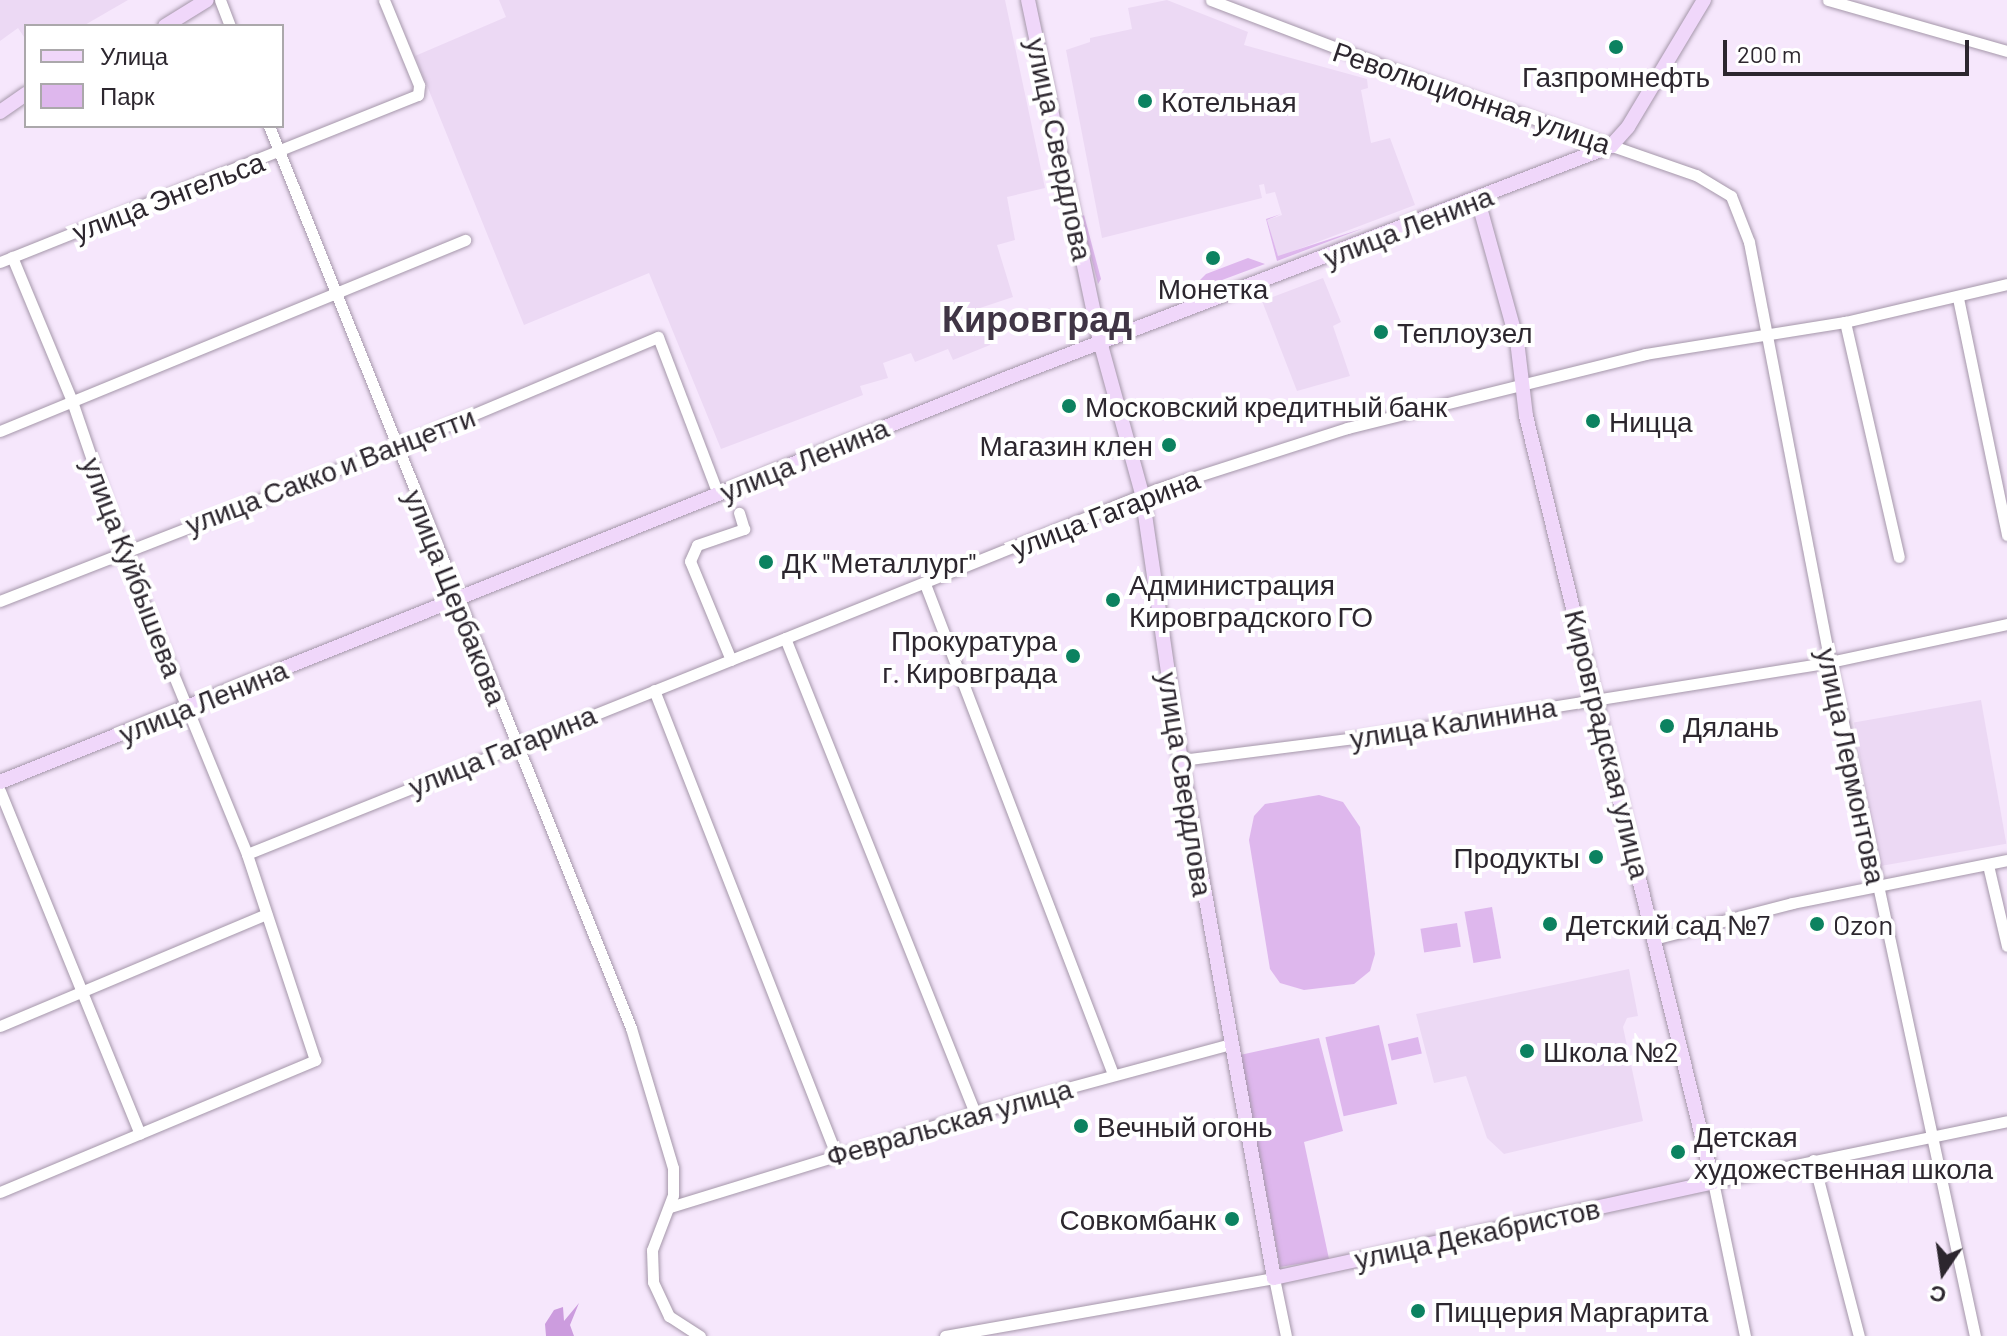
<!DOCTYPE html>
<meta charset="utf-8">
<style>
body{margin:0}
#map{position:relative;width:2007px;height:1336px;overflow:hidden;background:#f6e7fc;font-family:Barlow,sans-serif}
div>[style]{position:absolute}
.built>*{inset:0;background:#ecd9f4;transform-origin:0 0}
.green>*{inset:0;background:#deb7ed;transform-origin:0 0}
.water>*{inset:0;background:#cc9cde}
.roads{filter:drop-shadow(0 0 2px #a597aa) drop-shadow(0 0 2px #a597aa)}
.minor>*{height:11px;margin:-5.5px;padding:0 5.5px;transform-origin:5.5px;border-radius:5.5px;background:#fff}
.major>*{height:14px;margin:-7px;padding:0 7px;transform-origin:7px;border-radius:7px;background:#f0d7fa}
.dots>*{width:22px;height:22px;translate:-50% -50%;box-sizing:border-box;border:4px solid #fff;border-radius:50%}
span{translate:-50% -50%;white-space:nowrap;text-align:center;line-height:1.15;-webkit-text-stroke:8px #fff;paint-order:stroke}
.poi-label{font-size:28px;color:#2c262e}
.left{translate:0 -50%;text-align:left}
.right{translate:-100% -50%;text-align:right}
.street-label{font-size:28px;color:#2c262e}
.district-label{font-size:36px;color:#403545;font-weight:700}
.legend{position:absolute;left:24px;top:24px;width:260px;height:104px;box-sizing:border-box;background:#fff;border:2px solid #aba8ab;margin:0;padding:10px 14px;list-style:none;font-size:24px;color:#2c262e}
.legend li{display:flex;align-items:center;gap:16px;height:40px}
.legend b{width:40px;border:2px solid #aba8ab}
.north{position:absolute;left:1903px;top:1232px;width:80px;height:80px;-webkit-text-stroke:6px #fff;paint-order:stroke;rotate:193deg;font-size:22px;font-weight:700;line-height:32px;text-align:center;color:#2c262e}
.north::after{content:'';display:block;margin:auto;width:28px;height:36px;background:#2c262e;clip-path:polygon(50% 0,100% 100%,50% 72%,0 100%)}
.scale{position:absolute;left:1723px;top:40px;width:246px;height:36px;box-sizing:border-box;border:4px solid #2c262e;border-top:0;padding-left:10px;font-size:24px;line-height:28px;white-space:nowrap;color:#2c262e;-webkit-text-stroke:6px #fff;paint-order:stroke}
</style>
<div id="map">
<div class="built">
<div style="clip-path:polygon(0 0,128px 0,83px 26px,26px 26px,26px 40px,18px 28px,0 41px)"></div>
<div style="clip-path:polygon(499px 0,1005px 0,1045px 188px,1007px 197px,1015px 240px,997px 245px,1013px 297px,980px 308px,990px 345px,953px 360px,948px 349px,915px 362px,911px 353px,883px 363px,888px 378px,860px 386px,863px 395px,721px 449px,649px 273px,524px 325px,415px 56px,506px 17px)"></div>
<div style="clip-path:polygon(1167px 0,1248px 32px,1244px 45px,1367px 79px,1368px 88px,1361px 90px,1371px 143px,1390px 138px,1415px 205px,1278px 257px,1267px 220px,1282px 215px,1275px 192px,1266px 194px,1264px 184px,1259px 185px,1262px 198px,1102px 238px,1066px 50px,1090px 42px,1090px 38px,1132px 29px,1128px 8px)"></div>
<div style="clip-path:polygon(1323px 278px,1341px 322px,1333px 326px,1350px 376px,1297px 391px,1262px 301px)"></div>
<div style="left:1981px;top:700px;width:146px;height:129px;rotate:80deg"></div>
<div style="clip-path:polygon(1629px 969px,1638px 1016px,1627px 1018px,1623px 1027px,1643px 1121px,1504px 1154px,1487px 1138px,1466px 1076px,1434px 1083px,1416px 1014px)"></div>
</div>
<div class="green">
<div style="clip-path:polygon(1281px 214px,1267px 220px,1278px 256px,1364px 228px,1277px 261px,1266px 219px)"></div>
<div style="clip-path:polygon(1084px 215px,1101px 279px,1098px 284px,1081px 217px)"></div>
<div style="clip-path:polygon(1248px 258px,1265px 264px,1198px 289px,1197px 283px,1206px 274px)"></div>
<div style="clip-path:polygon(1319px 795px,1343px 802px,1360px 827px,1375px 954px,1370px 971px,1354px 984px,1304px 990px,1280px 983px,1270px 969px,1249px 840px,1254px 816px,1265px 804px)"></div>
<div style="left:1492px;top:907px;width:52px;height:28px;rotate:80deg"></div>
<div style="left:1457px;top:923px;width:24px;height:37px;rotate:81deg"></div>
<div style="left:1379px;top:1025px;width:81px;height:55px;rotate:77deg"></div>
<div style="left:1418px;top:1037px;width:17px;height:31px;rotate:77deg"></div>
<div style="clip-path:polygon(1319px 1038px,1343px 1131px,1304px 1142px,1329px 1259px,1280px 1267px,1240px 1055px)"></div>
</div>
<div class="water">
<div style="clip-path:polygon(579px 1303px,570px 1325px,574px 1336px,546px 1336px,545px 1324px,554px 1310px,563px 1307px,564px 1321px)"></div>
</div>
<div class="roads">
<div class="minor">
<div style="left:220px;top:0;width:28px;rotate:69deg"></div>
<div style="left:1211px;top:0;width:199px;rotate:20.9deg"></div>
<div style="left:1397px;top:71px;width:317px;rotate:19.2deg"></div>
<div style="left:1696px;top:175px;width:41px;rotate:31deg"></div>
<div style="left:1731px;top:196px;width:49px;rotate:68.6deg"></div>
<div style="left:1749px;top:242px;width:428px;rotate:79.1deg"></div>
<div style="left:1830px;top:662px;width:689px;rotate:77.86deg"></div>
<div style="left:1828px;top:0;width:186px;rotate:15.9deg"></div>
<div style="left:269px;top:126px;width:972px;rotate:68.13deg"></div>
<div style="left:631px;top:1028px;width:146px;rotate:73.3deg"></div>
<div style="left:673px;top:1168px;width:27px;rotate:90deg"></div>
<div style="left:673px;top:1195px;width:59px;rotate:110.9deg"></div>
<div style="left:652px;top:1250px;width:32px;rotate:88deg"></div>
<div style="left:653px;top:1282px;width:38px;rotate:65deg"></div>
<div style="left:669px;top:1316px;width:37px;rotate:33deg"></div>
<div style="left:0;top:262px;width:450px;rotate:-21.8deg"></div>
<div style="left:418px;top:95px;width:10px;rotate:-84deg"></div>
<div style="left:419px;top:85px;width:92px;rotate:-112.4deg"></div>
<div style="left:1958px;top:298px;width:242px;rotate:78.3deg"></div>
<div style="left:1845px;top:322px;width:241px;rotate:77.1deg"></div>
<div style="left:0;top:431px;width:503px;rotate:-22.33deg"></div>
<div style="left:925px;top:584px;width:525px;rotate:69.01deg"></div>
<div style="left:0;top:601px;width:425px;rotate:-21.3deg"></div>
<div style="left:396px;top:447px;width:284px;rotate:-22.8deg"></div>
<div style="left:658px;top:337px;width:168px;rotate:69.1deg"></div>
<div style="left:785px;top:638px;width:512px;rotate:68.2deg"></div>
<div style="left:731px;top:660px;width:107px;rotate:-112.5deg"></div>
<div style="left:690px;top:561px;width:17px;rotate:-66deg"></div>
<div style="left:697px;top:545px;width:50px;rotate:-18.8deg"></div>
<div style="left:744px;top:529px;width:17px;rotate:-107deg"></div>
<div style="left:654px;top:690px;width:499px;rotate:68.6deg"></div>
<div style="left:1181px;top:760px;width:183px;rotate:-7.2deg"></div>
<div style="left:1363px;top:737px;width:473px;rotate:-9.1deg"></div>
<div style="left:1830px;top:662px;width:181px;rotate:-12.1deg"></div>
<div style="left:0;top:791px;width:370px;rotate:67.8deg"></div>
<div style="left:247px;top:854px;width:980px;rotate:-21.86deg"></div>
<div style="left:1157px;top:489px;width:200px;rotate:-17.8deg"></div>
<div style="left:1347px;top:428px;width:307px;rotate:-13.9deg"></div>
<div style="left:1645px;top:354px;width:203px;rotate:-9.1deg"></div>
<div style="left:1845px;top:322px;width:166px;rotate:-13.2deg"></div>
<div style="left:1988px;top:865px;width:83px;rotate:76.8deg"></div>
<div style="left:1657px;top:938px;width:139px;rotate:-14.5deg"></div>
<div style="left:1792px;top:903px;width:219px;rotate:-11.3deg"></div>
<div style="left:0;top:1026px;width:289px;rotate:-22.8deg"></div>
<div style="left:1813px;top:1160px;width:182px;rotate:75.4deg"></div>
<div style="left:0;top:1192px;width:342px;rotate:-22.7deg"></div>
<div style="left:315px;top:1060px;width:217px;rotate:-108.3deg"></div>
<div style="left:247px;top:854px;width:327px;rotate:-112.3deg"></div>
<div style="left:123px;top:551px;width:158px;rotate:-108.8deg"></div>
<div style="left:72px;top:401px;width:156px;rotate:-112.6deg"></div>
<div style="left:670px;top:1207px;width:319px;rotate:-17.1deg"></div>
<div style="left:975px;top:1113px;width:264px;rotate:-15.1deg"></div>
<div style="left:945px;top:1336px;width:334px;rotate:-10deg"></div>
<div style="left:1274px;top:1278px;width:59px;rotate:78.3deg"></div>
<div style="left:1745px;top:1336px;width:157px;rotate:-101.7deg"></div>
<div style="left:1713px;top:1182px;width:300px;rotate:-11.7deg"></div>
</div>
<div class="major">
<div style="left:1028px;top:0;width:353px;rotate:78.1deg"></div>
<div style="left:1101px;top:345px;width:155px;rotate:74.6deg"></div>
<div style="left:1142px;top:494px;width:269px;rotate:81.7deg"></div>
<div style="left:1181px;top:760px;width:526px;rotate:79.82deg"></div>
<div style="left:1274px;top:1278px;width:449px;rotate:-12.3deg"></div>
<div style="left:1713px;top:1182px;width:788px;rotate:-103.72deg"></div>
<div style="left:1526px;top:416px;width:76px;rotate:-96.8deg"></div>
<div style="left:1517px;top:341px;width:146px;rotate:-105.5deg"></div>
<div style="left:165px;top:26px;width:49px;rotate:-31.8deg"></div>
<div style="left:0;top:112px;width:32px;rotate:-35deg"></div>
<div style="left:0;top:782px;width:1088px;rotate:-21.85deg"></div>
<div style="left:1010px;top:377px;width:644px;rotate:-21.02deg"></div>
<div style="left:1611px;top:146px;width:25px;rotate:-48deg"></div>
<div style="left:1628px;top:127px;width:148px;rotate:-59.1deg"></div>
</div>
</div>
<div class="dots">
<div style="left:1616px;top:47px;background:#0c8260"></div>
<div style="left:1145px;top:101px;background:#0c8260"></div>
<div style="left:1213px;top:258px;background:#0c8260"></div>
<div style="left:1381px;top:332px;background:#0c8260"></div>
<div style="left:1069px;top:406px;background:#0c8260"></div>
<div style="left:1593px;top:421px;background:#0c8260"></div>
<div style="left:1169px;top:445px;background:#0c8260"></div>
<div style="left:766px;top:562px;background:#0c8260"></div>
<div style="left:1113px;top:600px;background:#0c8260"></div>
<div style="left:1073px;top:656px;background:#0c8260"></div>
<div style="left:1667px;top:726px;background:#0c8260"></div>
<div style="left:1596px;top:857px;background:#0c8260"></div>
<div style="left:1550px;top:924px;background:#0c8260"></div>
<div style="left:1817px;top:924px;background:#0c8260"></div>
<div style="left:1527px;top:1051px;background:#0c8260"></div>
<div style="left:1081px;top:1126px;background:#0c8260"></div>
<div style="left:1678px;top:1152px;background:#0c8260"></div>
<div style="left:1232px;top:1219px;background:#0c8260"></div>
<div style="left:1418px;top:1311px;background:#0c8260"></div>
</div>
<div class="poi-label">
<span style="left:1616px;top:76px">Газпромнефть</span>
<span class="left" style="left:1161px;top:101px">Котельная</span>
<span style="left:1213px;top:288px">Монетка</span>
<span class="left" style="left:1397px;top:332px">Теплоузел</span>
<span class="left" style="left:1085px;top:406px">Московский кредитный банк</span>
<span class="left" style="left:1609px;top:421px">Ницца</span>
<span class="right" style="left:1153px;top:445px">Магазин клен</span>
<span class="left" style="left:782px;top:562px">ДК "Металлург"</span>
<span class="left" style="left:1129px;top:600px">Администрация<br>Кировградского ГО</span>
<span class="right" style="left:1057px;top:656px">Прокуратура<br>г. Кировграда</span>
<span class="left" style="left:1683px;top:726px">Дялань</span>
<span class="right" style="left:1580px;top:857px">Продукты</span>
<span class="left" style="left:1566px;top:924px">Детский сад №7</span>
<span class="left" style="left:1833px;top:924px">Ozon</span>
<span class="left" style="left:1543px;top:1051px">Школа №2</span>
<span class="left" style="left:1097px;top:1126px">Вечный огонь</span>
<span class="left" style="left:1694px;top:1152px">Детская<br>художественная школа</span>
<span class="right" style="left:1216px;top:1219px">Совкомбанк</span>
<span class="left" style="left:1434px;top:1311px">Пиццерия Маргарита</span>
</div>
<div class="street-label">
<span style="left:1472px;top:97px;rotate:19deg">Революционная улица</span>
<span style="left:1060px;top:149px;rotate:78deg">улица Свердлова</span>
<span style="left:168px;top:196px;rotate:-21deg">улица Энгельса</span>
<span style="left:1408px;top:226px;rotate:-21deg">улица Ленина</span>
<span style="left:804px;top:459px;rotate:-22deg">улица Ленина</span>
<span style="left:330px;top:470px;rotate:-21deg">улица Сакко и Ванцетти</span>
<span style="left:1105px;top:513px;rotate:-21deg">улица Гагарина</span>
<span style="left:133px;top:567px;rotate:69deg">улица Куйбышева</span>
<span style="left:456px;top:597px;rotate:68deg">улица Щербакова</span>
<span style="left:203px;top:701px;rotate:-22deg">улица Ленина</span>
<span style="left:1453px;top:722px;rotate:-9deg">улица Калинина</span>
<span style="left:1608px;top:744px;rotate:76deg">Кировградская улица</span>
<span style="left:502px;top:750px;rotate:-22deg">улица Гагарина</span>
<span style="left:1852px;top:766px;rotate:78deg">улица Лермонтова</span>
<span style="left:1186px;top:784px;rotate:81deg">улица Свердлова</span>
<span style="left:949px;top:1122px;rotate:-16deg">Февральская улица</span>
<span style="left:1477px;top:1233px;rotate:-12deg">улица Декабристов</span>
</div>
<div class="district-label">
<span style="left:1037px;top:318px">Кировград</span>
</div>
<ul class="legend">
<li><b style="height:10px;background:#f0d7fa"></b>Улица</li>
<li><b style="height:22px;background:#deb7ed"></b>Парк</li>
</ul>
<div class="north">С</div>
<div class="scale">200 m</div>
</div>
